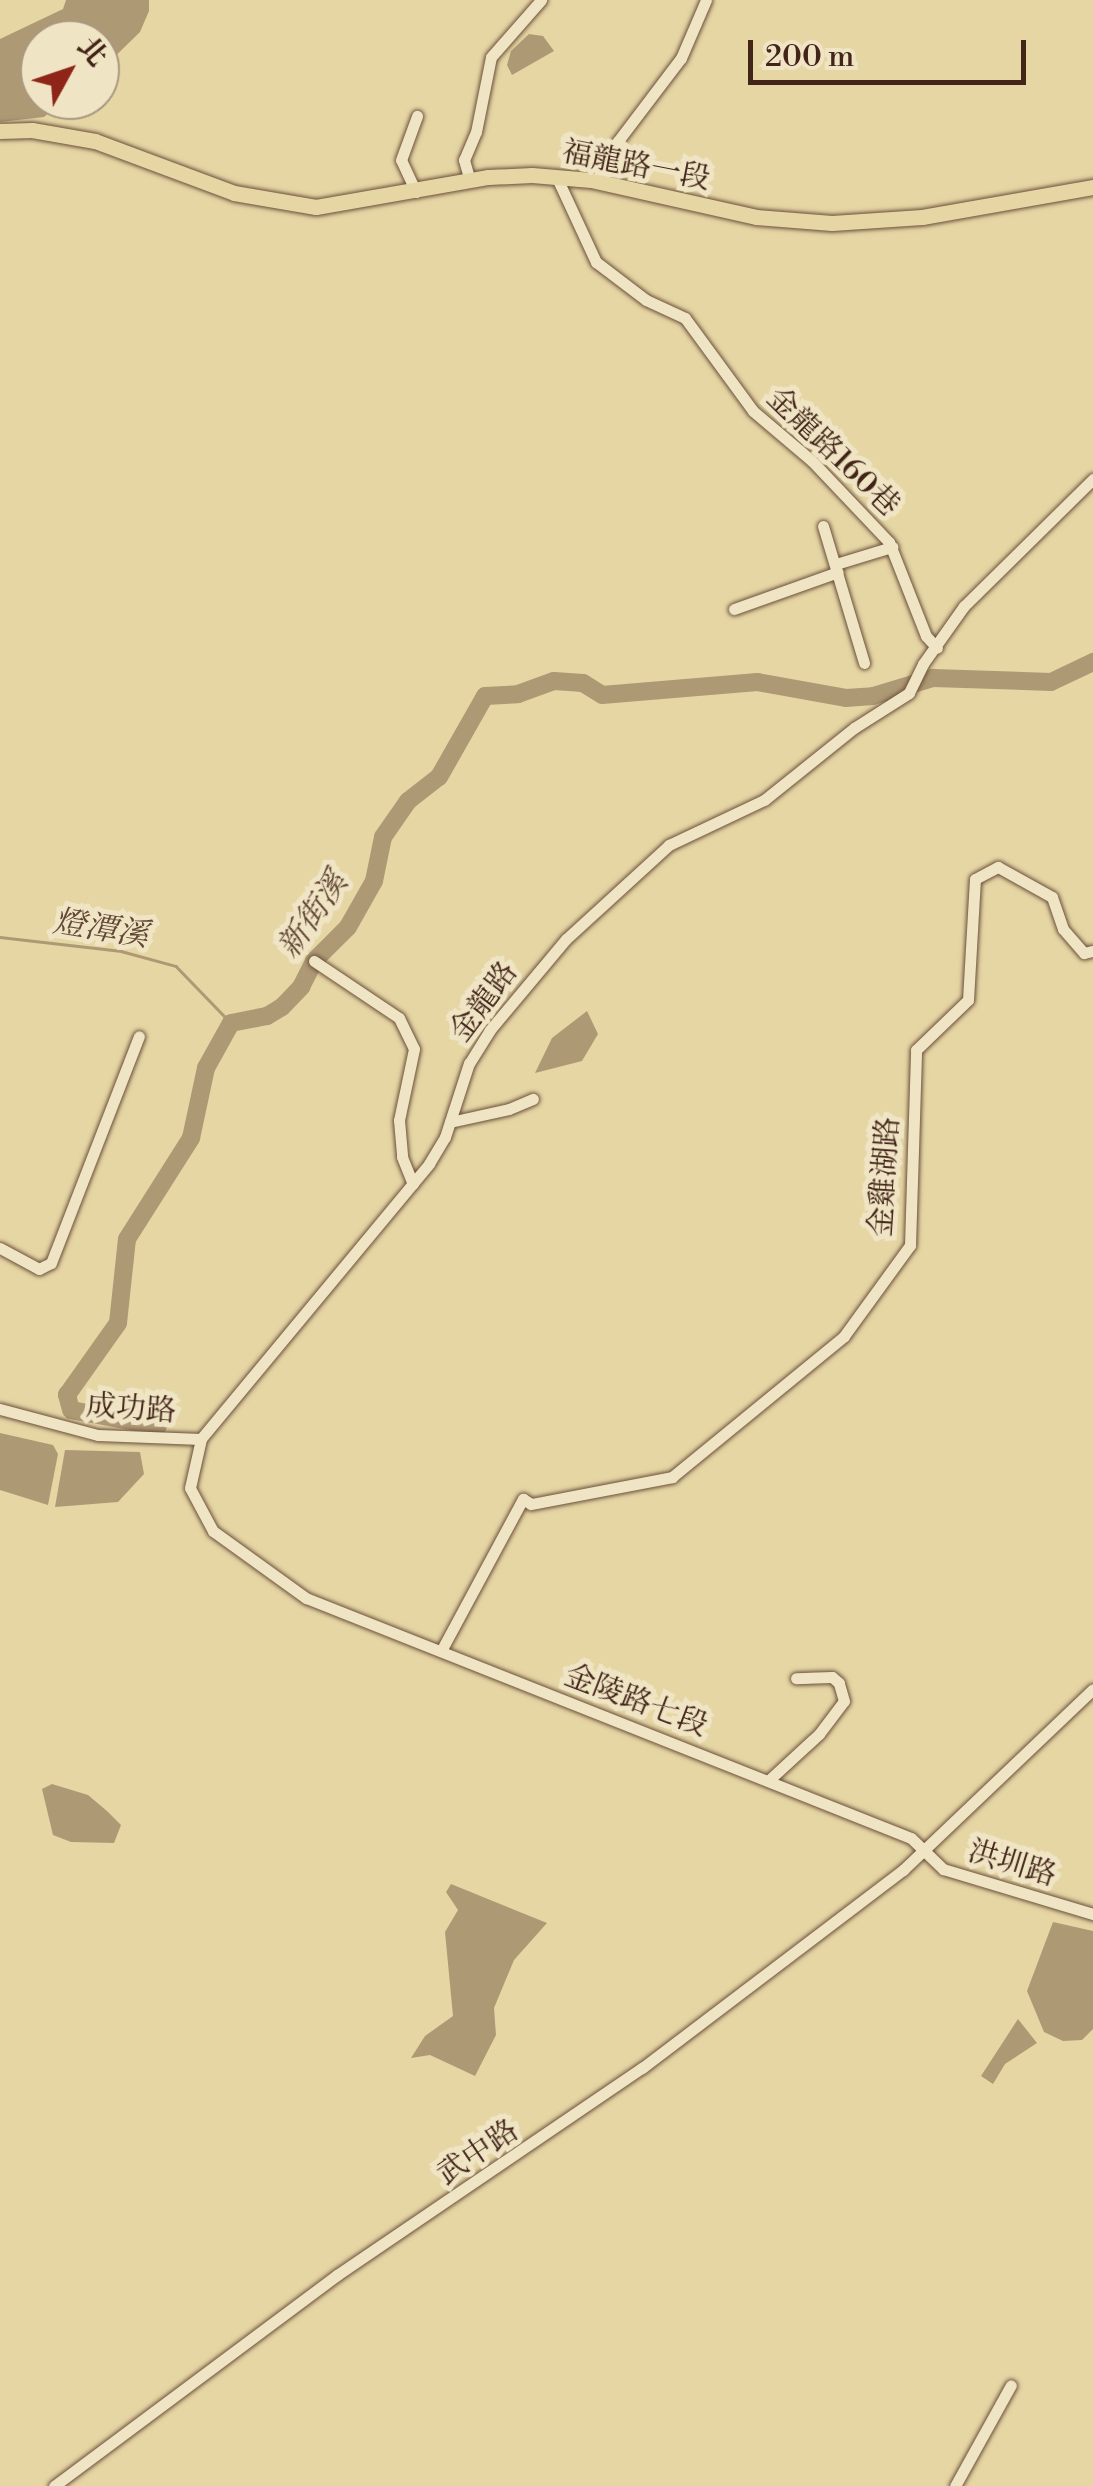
<!DOCTYPE html>
<meta charset="utf-8">
<style>
body{margin:0}
#map{position:relative;width:1093px;height:2486px;overflow:hidden;background:#e6d6a4;font-family:"Libre Bodoni","Noto Serif TC",serif}
div>[style]{position:absolute}
.water>*{inset:0;background:#ae9975}
.stream>*{height:2.5px;margin:-1.25px;padding:0 1.25px;transform-origin:1.25px;border-radius:1.25px;background:#ae9975}
.river>*{height:18px;margin:-9px;padding:0 9px;transform-origin:9px;border-radius:9px;background:#ae9975}
.roads{filter:drop-shadow(0 0 2px #6b503c) drop-shadow(0 0 2px #6b503c)}
.minor>*{height:11px;margin:-5.5px;padding:0 5.5px;transform-origin:5.5px;border-radius:5.5px;background:#efe4c4}
.major>*{height:15px;margin:-7.5px;padding:0 7.5px;transform-origin:7.5px;border-radius:7.5px;background:#e6d6a4}
span{translate:-50% -50%;white-space:nowrap;text-align:center;line-height:1.15;-webkit-text-stroke:10px #efe4c4;paint-order:stroke}
.street-label{font-size:30px;color:#422419}
.water-label{font-size:32px;color:#624735;font-style:italic}
.north{position:absolute;left:20px;top:20px;width:100px;height:100px;box-sizing:border-box;background:#efe4c4;border:2px solid #aa9780;border-radius:50%;rotate:50deg;font-size:28px;font-weight:700;line-height:40px;text-align:center;color:#422419}
.north::after{content:'';display:block;margin:auto;width:35px;height:45px;background:#8f2418;clip-path:polygon(50% 0,100% 100%,50% 72%,0 100%)}
.scale{position:absolute;left:748px;top:40px;width:278px;height:45px;box-sizing:border-box;border:5px solid #422419;border-top:0;padding-left:12px;font-size:30px;line-height:35px;white-space:nowrap;color:#422419;-webkit-text-stroke:8px #efe4c4;paint-order:stroke}
</style>
<div id="map">
<div class="water">
<div style="clip-path:polygon(66px 0,149px 0,149px 11px,140px 32px,100px 71px,100px 40px,40px 40px,40px 100px,64px 100px,44px 117px,0 122px,0 39px,63px 9px)"></div>
<div style="clip-path:polygon(529px 34px,543px 36px,554px 51px,512px 75px,507px 65px,511px 51px)"></div>
<div style="clip-path:polygon(587px 1011px,598px 1034px,582px 1061px,535px 1073px,552px 1038px)"></div>
<div style="clip-path:polygon(0 1433px,53px 1445px,58px 1454px,48px 1505px,0 1490px)"></div>
<div style="clip-path:polygon(65px 1450px,140px 1452px,144px 1474px,118px 1502px,55px 1507px)"></div>
<div style="clip-path:polygon(52px 1784px,88px 1795px,107px 1811px,121px 1825px,114px 1843px,71px 1842px,53px 1835px,42px 1789px)"></div>
<div style="clip-path:polygon(451px 1884px,547px 1923px,514px 1960px,494px 2008px,496px 2035px,475px 2076px,430px 2055px,411px 2058px,425px 2036px,453px 2016px,445px 1932px,458px 1910px,446px 1892px)"></div>
<div style="clip-path:polygon(1053px 1922px,1093px 1931px,1093px 2029px,1082px 2040px,1063px 2041px,1044px 2032px,1027px 1991px)"></div>
<div style="clip-path:polygon(1018px 2019px,1037px 2043px,1005px 2064px,993px 2084px,981px 2076px)"></div>
</div>
<div class="stream">
<div style="left:0;top:937px;width:122px;rotate:6.6deg"></div>
<div style="left:121px;top:951px;width:57px;rotate:15.3deg"></div>
<div style="left:176px;top:966px;width:79px;rotate:46deg"></div>
</div>
<div class="river">
<div style="left:158px;top:1426px;width:88px;rotate:-169.6deg"></div>
<div style="left:71px;top:1410px;width:16px;rotate:-105deg"></div>
<div style="left:67px;top:1395px;width:88px;rotate:-54.7deg"></div>
<div style="left:118px;top:1323px;width:84px;rotate:-83.9deg"></div>
<div style="left:127px;top:1239px;width:120px;rotate:-57.6deg"></div>
<div style="left:191px;top:1138px;width:72px;rotate:-77.9deg"></div>
<div style="left:206px;top:1068px;width:51px;rotate:-60.9deg"></div>
<div style="left:231px;top:1023px;width:37px;rotate:-11deg"></div>
<div style="left:267px;top:1016px;width:17px;rotate:-31deg"></div>
<div style="left:282px;top:1007px;width:28px;rotate:-46deg"></div>
<div style="left:301px;top:987px;width:29px;rotate:-63deg"></div>
<div style="left:314px;top:961px;width:48px;rotate:-45deg"></div>
<div style="left:348px;top:927px;width:53px;rotate:-60.5deg"></div>
<div style="left:374px;top:881px;width:45px;rotate:-78.4deg"></div>
<div style="left:383px;top:837px;width:44px;rotate:-55.2deg"></div>
<div style="left:408px;top:801px;width:39px;rotate:-38deg"></div>
<div style="left:439px;top:777px;width:93px;rotate:-60.4deg"></div>
<div style="left:485px;top:696px;width:33px;rotate:-3deg"></div>
<div style="left:518px;top:694px;width:38px;rotate:-20deg"></div>
<div style="left:554px;top:681px;width:29px;rotate:4deg"></div>
<div style="left:583px;top:683px;width:22px;rotate:32deg"></div>
<div style="left:602px;top:695px;width:156px;rotate:-4.8deg"></div>
<div style="left:757px;top:682px;width:90px;rotate:10.2deg"></div>
<div style="left:846px;top:698px;width:27px;rotate:-4deg"></div>
<div style="left:873px;top:696px;width:63px;rotate:-16.7deg"></div>
<div style="left:933px;top:678px;width:118px;rotate:1.9deg"></div>
<div style="left:1051px;top:682px;width:47px;rotate:-25.5deg"></div>
</div>
<div class="roads">
<div class="minor">
<div style="left:557px;top:178px;width:93px;rotate:65.1deg"></div>
<div style="left:596px;top:262px;width:63px;rotate:37.2deg"></div>
<div style="left:646px;top:300px;width:43px;rotate:24.8deg"></div>
<div style="left:685px;top:318px;width:115px;rotate:53.8deg"></div>
<div style="left:753px;top:411px;width:77px;rotate:40.3deg"></div>
<div style="left:812px;top:461px;width:112px;rotate:46.5deg"></div>
<div style="left:889px;top:542px;width:101px;rotate:68.5deg"></div>
<div style="left:926px;top:636px;width:16px;rotate:47deg"></div>
<div style="left:470px;top:181px;width:22px;rotate:-106deg"></div>
<div style="left:464px;top:160px;width:30px;rotate:-67deg"></div>
<div style="left:476px;top:132px;width:76px;rotate:-78.7deg"></div>
<div style="left:491px;top:57px;width:76px;rotate:-48.7deg"></div>
<div style="left:603px;top:183px;width:15px;rotate:-86deg"></div>
<div style="left:604px;top:168px;width:30px;rotate:-63deg"></div>
<div style="left:618px;top:141px;width:104px;rotate:-52.8deg"></div>
<div style="left:681px;top:58px;width:63px;rotate:-66.7deg"></div>
<div style="left:416px;top:192px;width:35px;rotate:-115deg"></div>
<div style="left:401px;top:160px;width:47px;rotate:-70deg"></div>
<div style="left:1093px;top:479px;width:181px;rotate:135.4deg"></div>
<div style="left:964px;top:606px;width:71px;rotate:125.3deg"></div>
<div style="left:923px;top:664px;width:32px;rotate:116deg"></div>
<div style="left:909px;top:693px;width:65px;rotate:147.5deg"></div>
<div style="left:854px;top:728px;width:115px;rotate:141.3deg"></div>
<div style="left:764px;top:800px;width:105px;rotate:154.7deg"></div>
<div style="left:669px;top:845px;width:139px;rotate:137.6deg"></div>
<div style="left:566px;top:939px;width:119px;rotate:129.9deg"></div>
<div style="left:490px;top:1030px;width:39px;rotate:122deg"></div>
<div style="left:469px;top:1063px;width:78px;rotate:108deg"></div>
<div style="left:445px;top:1137px;width:31px;rotate:121deg"></div>
<div style="left:429px;top:1164px;width:357px;rotate:129.7deg"></div>
<div style="left:201px;top:1439px;width:50px;rotate:102.7deg"></div>
<div style="left:190px;top:1488px;width:49px;rotate:61.9deg"></div>
<div style="left:213px;top:1531px;width:115px;rotate:35.8deg"></div>
<div style="left:306px;top:1598px;width:651px;rotate:21.64deg"></div>
<div style="left:911px;top:1838px;width:45px;rotate:44.1deg"></div>
<div style="left:943px;top:1869px;width:157px;rotate:16.7deg"></div>
<div style="left:823px;top:526px;width:143px;rotate:73.3deg"></div>
<div style="left:836px;top:564px;width:59px;rotate:-16.9deg"></div>
<div style="left:734px;top:609px;width:110px;rotate:-19.6deg"></div>
<div style="left:314px;top:961px;width:102px;rotate:33.8deg"></div>
<div style="left:399px;top:1018px;width:34px;rotate:64deg"></div>
<div style="left:414px;top:1049px;width:73px;rotate:101.9deg"></div>
<div style="left:399px;top:1120px;width:37px;rotate:85deg"></div>
<div style="left:402px;top:1157px;width:29px;rotate:68deg"></div>
<div style="left:450px;top:1122px;width:60px;rotate:-12.4deg"></div>
<div style="left:509px;top:1109px;width:26px;rotate:-23deg"></div>
<div style="left:0;top:1248px;width:44px;rotate:28.3deg"></div>
<div style="left:39px;top:1269px;width:13px;rotate:-27deg"></div>
<div style="left:51px;top:1263px;width:243px;rotate:-68.8deg"></div>
<div style="left:0;top:1409px;width:101px;rotate:14.9deg"></div>
<div style="left:98px;top:1435px;width:103px;rotate:2.2deg"></div>
<div style="left:441px;top:1651px;width:173px;rotate:-61.7deg"></div>
<div style="left:523px;top:1499px;width:9px;rotate:32deg"></div>
<div style="left:531px;top:1504px;width:144px;rotate:-10.8deg"></div>
<div style="left:672px;top:1477px;width:222px;rotate:-39.3deg"></div>
<div style="left:844px;top:1336px;width:112px;rotate:-54deg"></div>
<div style="left:910px;top:1245px;width:195px;rotate:-88.2deg"></div>
<div style="left:916px;top:1050px;width:72px;rotate:-43.9deg"></div>
<div style="left:968px;top:1000px;width:121px;rotate:-86.7deg"></div>
<div style="left:975px;top:879px;width:26px;rotate:-28deg"></div>
<div style="left:998px;top:867px;width:62px;rotate:29.1deg"></div>
<div style="left:1052px;top:897px;width:34px;rotate:71deg"></div>
<div style="left:1063px;top:929px;width:32px;rotate:49deg"></div>
<div style="left:1084px;top:953px;width:9px;rotate:-13deg"></div>
<div style="left:769px;top:1780px;width:68px;rotate:-42.6deg"></div>
<div style="left:819px;top:1734px;width:41px;rotate:-52.9deg"></div>
<div style="left:844px;top:1701px;width:19px;rotate:-106deg"></div>
<div style="left:839px;top:1683px;width:9px;rotate:-139deg"></div>
<div style="left:832px;top:1677px;width:36px;rotate:178deg"></div>
<div style="left:54px;top:2486px;width:353px;rotate:-36.7deg"></div>
<div style="left:337px;top:2275px;width:369px;rotate:-34.2deg"></div>
<div style="left:642px;top:2068px;width:328px;rotate:-37.2deg"></div>
<div style="left:903px;top:1870px;width:262px;rotate:-43.6deg"></div>
<div style="left:955px;top:2486px;width:115px;rotate:-61deg"></div>
</div>
<div class="major">
<div style="left:0;top:131px;width:32px;rotate:-2deg"></div>
<div style="left:32px;top:130px;width:64px;rotate:9.9deg"></div>
<div style="left:95px;top:141px;width:148px;rotate:20.5deg"></div>
<div style="left:234px;top:193px;width:83px;rotate:9.7deg"></div>
<div style="left:316px;top:207px;width:175px;rotate:-9.9deg"></div>
<div style="left:488px;top:177px;width:44px;rotate:-2.6deg"></div>
<div style="left:532px;top:175px;width:59px;rotate:4.8deg"></div>
<div style="left:591px;top:180px;width:169px;rotate:12.6deg"></div>
<div style="left:756px;top:217px;width:76px;rotate:4.5deg"></div>
<div style="left:832px;top:223px;width:90px;rotate:-3.8deg"></div>
<div style="left:922px;top:217px;width:174px;rotate:-10deg"></div>
</div>
</div>
<div class="street-label">
<span style="left:636px;top:166px;rotate:11deg">福龍路一段</span>
<span style="left:833px;top:452px;rotate:44deg">金龍路160巷</span>
<span style="left:484px;top:1002px;rotate:-53deg">金龍路</span>
<span style="left:885px;top:1177px;rotate:-86deg">金雞湖路</span>
<span style="left:131px;top:1409px;rotate:4deg">成功路</span>
<span style="left:636px;top:1701px;rotate:21deg">金陵路七段</span>
<span style="left:1012px;top:1864px;rotate:17deg">洪圳路</span>
<span style="left:478px;top:2153px;rotate:-34deg">武中路</span>
</div>
<div class="water-label">
<span style="left:313px;top:915px;rotate:-55deg">新街溪</span>
<span style="left:101px;top:929px;rotate:9deg">燈潭溪</span>
</div>
<div class="north">北</div>
<div class="scale">200 m</div>
</div>
